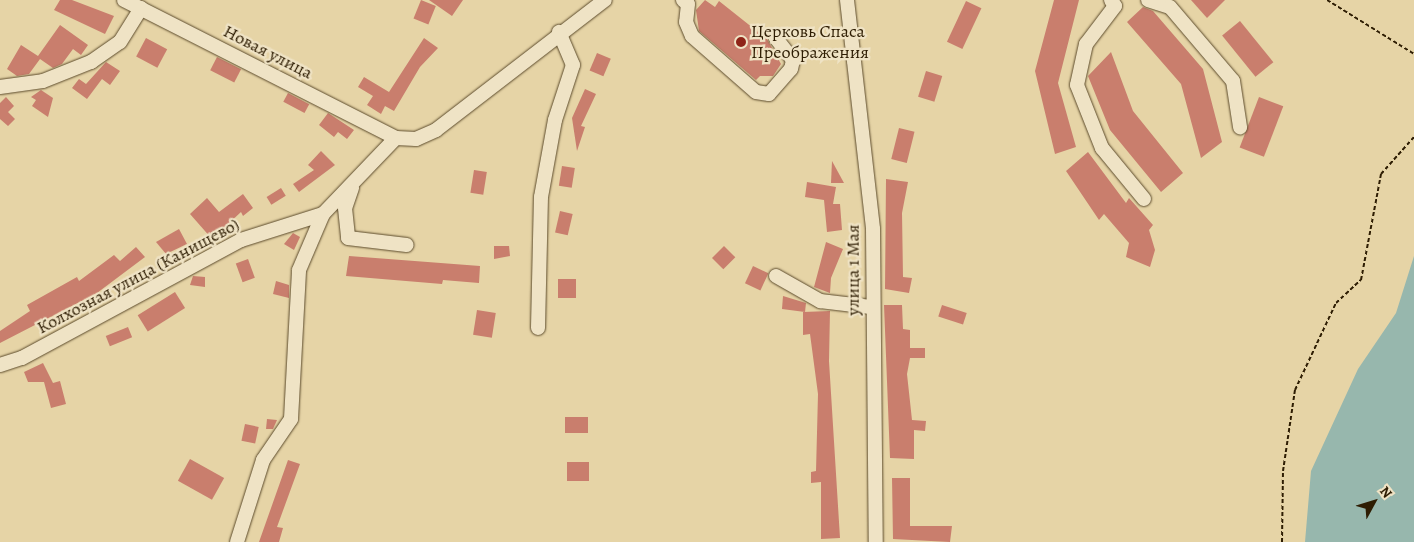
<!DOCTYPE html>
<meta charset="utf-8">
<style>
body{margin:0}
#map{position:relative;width:1414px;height:542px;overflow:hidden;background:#e6d4a6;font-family:Alegreya,serif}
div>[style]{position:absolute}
.water>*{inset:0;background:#97b7ad}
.building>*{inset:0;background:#c97e6d;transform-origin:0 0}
.path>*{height:2px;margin-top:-1px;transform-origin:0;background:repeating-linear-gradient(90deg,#2e1d03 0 4px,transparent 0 6.5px)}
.roads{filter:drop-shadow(0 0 1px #5c4b2c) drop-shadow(0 0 1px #5c4b2c)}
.minor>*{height:14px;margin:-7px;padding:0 7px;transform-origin:7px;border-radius:7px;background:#efe3c5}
.dots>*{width:14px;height:14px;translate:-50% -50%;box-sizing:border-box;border:2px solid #efe3c5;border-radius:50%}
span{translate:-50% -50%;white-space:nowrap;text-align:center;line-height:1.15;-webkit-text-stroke:4.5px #efe3c5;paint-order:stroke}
.poi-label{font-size:18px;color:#2e1d03}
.left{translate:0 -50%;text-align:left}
.street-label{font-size:18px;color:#2e1d03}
.north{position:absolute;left:1349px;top:477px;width:50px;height:50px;-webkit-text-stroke:4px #efe3c5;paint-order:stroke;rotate:51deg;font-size:14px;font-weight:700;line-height:20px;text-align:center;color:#2e1d03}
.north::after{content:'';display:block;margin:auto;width:18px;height:22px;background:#2e1d03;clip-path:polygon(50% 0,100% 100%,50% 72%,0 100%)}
</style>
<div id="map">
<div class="water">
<div style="clip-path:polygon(1414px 256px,1414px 542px,1305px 542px,1311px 471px,1358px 369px,1396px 313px)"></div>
</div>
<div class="building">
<div style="clip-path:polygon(60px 0,72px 0,114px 16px,105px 34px,54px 10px)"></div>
<div style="left:421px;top:0;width:16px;height:20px;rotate:22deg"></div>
<div style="clip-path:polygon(429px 0,463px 0,452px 16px)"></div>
<div style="clip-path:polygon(705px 0,715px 7px,719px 1px,767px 39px,781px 64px,773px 76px,760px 76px,756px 80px,699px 31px,696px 10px)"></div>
<div style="clip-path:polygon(1054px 0,1079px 0,1058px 83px,1076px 147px,1055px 154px,1035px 71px)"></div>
<div style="clip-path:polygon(1191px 0,1225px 0,1207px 18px)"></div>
<div style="left:966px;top:1px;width:17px;height:45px;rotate:25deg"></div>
<div style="clip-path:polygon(1143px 7px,1153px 11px,1203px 69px,1222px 142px,1201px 158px,1181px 84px,1127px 22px)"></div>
<div style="left:1240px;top:21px;width:53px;height:23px;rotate:51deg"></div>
<div style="clip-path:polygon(60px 25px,88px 45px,81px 55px,73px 49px,62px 64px,53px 68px,40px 59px,29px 74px,17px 76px,7px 69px,21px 45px,38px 56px)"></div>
<div style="left:146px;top:38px;width:24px;height:21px;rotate:28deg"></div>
<div style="clip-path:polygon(424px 38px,438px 48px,420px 67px,394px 111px,385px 106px,381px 114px,367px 105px,373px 96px,358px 87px,364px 77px,389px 92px)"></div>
<div style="clip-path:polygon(1111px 52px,1133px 111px,1183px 173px,1161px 192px,1110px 130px,1088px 76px)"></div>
<div style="left:597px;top:53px;width:15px;height:19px;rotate:23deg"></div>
<div style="left:217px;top:57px;width:27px;height:15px;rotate:27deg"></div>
<div style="clip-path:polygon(106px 62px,120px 71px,110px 85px,102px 79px,87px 99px,72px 88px,79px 79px,86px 84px)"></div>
<div style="left:926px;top:71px;width:17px;height:27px;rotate:17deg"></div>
<div style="clip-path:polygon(585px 89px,596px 94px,581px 126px,585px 127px,577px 151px,572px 118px)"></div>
<div style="clip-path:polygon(41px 90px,53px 98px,48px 117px,32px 106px,36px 100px,31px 97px)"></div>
<div style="left:288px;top:93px;width:24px;height:10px;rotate:28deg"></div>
<div style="clip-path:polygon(6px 97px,14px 106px,8px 112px,15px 119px,8px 126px,0 119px,0 103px)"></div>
<div style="left:1259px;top:97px;width:26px;height:54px;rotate:21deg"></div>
<div style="clip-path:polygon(328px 113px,354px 130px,347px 139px,338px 132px,334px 137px,319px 125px)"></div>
<div style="left:899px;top:128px;width:16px;height:32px;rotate:14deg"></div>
<div style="clip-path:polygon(321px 151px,335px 165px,299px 192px,293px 184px,314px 170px,308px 165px)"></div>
<div style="clip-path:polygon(1088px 152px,1126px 203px,1129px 198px,1153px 225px,1149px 230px,1155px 250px,1150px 267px,1126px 257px,1129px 243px,1104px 214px,1099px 220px,1066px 171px)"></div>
<div style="clip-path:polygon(832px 161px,844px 183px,831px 183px)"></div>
<div style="left:562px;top:166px;width:13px;height:20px;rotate:9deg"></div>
<div style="left:474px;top:170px;width:13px;height:23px;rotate:9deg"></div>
<div style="clip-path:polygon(886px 179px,908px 182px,902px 213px,903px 277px,912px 278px,909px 293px,885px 289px)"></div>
<div style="clip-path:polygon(807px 182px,836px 187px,833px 204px,840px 204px,842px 230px,827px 232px,824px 200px,805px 197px)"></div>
<div style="left:281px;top:188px;width:9px;height:17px;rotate:58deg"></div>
<div style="clip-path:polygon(243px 194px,253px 208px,243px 216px,241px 212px,212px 239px,190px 214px,207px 198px,219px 212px)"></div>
<div style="left:560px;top:211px;width:13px;height:22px;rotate:13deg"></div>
<div style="clip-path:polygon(179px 229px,187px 244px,166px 254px,156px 242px)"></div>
<div style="clip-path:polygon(293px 233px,300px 237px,294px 250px,284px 244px)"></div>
<div style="clip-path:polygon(826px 242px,843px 249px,831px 278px,830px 293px,814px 287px)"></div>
<div style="clip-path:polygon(494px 246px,509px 246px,510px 256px,494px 259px)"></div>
<div style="left:724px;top:246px;width:16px;height:17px;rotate:45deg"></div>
<div style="clip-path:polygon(136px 247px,145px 257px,97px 293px,0 343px,0 331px,30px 311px,27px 305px,77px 277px,79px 281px,114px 255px,120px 261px)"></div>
<div style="clip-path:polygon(349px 256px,480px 266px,479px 283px,443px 280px,442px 284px,346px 276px)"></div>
<div style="left:248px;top:259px;width:20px;height:13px;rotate:70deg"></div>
<div style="left:753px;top:266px;width:17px;height:19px;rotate:25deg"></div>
<div style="clip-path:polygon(193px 276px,205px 277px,205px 287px,190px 285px)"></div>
<div style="left:558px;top:279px;width:18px;height:19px"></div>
<div style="clip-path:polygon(276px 281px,289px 285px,289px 298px,273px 294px)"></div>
<div style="left:175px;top:292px;width:19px;height:44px;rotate:58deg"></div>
<div style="clip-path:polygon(783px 296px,806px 303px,805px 312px,782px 309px)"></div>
<div style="clip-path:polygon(884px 305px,902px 305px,903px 329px,910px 330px,910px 348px,925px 348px,925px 358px,910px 358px,907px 374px,912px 420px,926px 421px,925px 431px,914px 430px,914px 459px,890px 458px)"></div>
<div style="left:942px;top:305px;width:26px;height:12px;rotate:18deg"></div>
<div style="left:477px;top:310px;width:19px;height:25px;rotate:9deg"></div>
<div style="clip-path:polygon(830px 311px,829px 361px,840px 538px,821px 539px,821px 482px,811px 483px,811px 472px,816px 471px,818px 394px,810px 334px,803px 335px,803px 312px)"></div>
<div style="left:128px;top:327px;width:11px;height:24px;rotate:68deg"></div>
<div style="clip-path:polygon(43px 363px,53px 383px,60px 381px,66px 404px,51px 408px,44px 382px,28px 382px,24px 372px)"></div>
<div style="left:565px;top:417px;width:23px;height:16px"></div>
<div style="clip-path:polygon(267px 419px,277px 420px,273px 429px,266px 429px)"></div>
<div style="left:245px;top:424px;width:14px;height:17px;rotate:12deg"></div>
<div style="left:190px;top:459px;width:39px;height:25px;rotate:29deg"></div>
<div style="clip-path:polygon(288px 460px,300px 464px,277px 527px,283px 528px,279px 542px,259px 542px)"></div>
<div style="left:567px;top:462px;width:22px;height:19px"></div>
<div style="clip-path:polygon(892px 478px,910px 478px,910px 526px,952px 526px,950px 542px,893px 539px)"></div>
</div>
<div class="path">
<div style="left:1327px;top:0;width:102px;rotate:31.8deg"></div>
<div style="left:1282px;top:542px;width:71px;rotate:-89.2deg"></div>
<div style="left:1283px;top:471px;width:82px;rotate:-81.6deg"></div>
<div style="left:1295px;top:390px;width:96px;rotate:-64.8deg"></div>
<div style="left:1336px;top:303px;width:34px;rotate:-43deg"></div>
<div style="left:1361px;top:280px;width:108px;rotate:-79.3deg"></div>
<div style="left:1381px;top:174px;width:50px;rotate:-48.3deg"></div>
</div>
<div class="roads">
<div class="minor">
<div style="left:124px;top:0;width:305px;rotate:26.9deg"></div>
<div style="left:396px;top:138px;width:20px;rotate:3deg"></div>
<div style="left:416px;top:139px;width:22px;rotate:-24deg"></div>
<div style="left:436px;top:130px;width:213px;rotate:-37.6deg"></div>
<div style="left:683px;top:0;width:6px;rotate:39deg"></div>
<div style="left:688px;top:4px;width:18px;rotate:96deg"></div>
<div style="left:686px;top:22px;width:15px;rotate:67deg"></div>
<div style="left:692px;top:36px;width:85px;rotate:41.2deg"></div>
<div style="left:756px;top:92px;width:13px;rotate:9deg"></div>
<div style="left:769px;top:94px;width:33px;rotate:-49deg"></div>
<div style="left:791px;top:69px;width:9px;rotate:-77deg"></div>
<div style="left:793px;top:60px;width:28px;rotate:-128deg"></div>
<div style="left:847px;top:0;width:230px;rotate:83.5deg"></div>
<div style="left:873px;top:229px;width:313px;rotate:89.5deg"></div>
<div style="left:1111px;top:0;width:7px;rotate:56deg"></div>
<div style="left:1115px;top:6px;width:48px;rotate:127.3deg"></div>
<div style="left:1086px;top:44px;width:42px;rotate:102.4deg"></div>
<div style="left:1077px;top:85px;width:68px;rotate:68.4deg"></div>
<div style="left:1102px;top:148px;width:66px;rotate:50.5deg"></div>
<div style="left:1148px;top:0;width:23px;rotate:18deg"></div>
<div style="left:1170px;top:7px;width:97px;rotate:49.6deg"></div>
<div style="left:1233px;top:81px;width:47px;rotate:81.3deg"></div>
<div style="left:0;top:87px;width:43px;rotate:-7.9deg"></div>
<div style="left:43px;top:81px;width:52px;rotate:-21.6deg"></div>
<div style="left:91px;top:62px;width:35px;rotate:-35deg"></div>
<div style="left:120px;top:42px;width:40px;rotate:-58deg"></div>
<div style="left:352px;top:188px;width:21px;rotate:109deg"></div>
<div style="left:345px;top:208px;width:30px;rotate:84deg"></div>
<div style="left:348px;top:238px;width:59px;rotate:6.8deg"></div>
<div style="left:776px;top:276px;width:51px;rotate:29.6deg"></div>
<div style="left:820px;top:301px;width:51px;rotate:6.7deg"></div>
<div style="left:538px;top:328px;width:131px;rotate:-88.7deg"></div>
<div style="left:541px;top:197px;width:78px;rotate:-79.7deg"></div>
<div style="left:555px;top:120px;width:58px;rotate:-71.9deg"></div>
<div style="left:573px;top:65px;width:36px;rotate:-113deg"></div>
<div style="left:0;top:365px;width:23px;rotate:-18deg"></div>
<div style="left:22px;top:358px;width:249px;rotate:-28.3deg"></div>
<div style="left:241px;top:240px;width:86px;rotate:-17.6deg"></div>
<div style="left:323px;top:214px;width:105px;rotate:-46.2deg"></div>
<div style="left:237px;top:542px;width:86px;rotate:-72.4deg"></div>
<div style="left:263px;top:460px;width:50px;rotate:-55.7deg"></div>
<div style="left:291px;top:419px;width:149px;rotate:-86.9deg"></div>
<div style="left:299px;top:270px;width:61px;rotate:-66.8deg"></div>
</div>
</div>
<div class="dots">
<div style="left:741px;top:42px;background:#8f2418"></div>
</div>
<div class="poi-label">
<span class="left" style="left:751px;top:42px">Церковь Спаса<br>Преображения</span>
</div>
<div class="street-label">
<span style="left:268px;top:52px;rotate:27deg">Новая улица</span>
<span style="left:853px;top:270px;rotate:-90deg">улица 1 Мая</span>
<span style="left:138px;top:276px;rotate:-28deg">Колхозная улица (Канищево)</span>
</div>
<div class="north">N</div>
</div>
